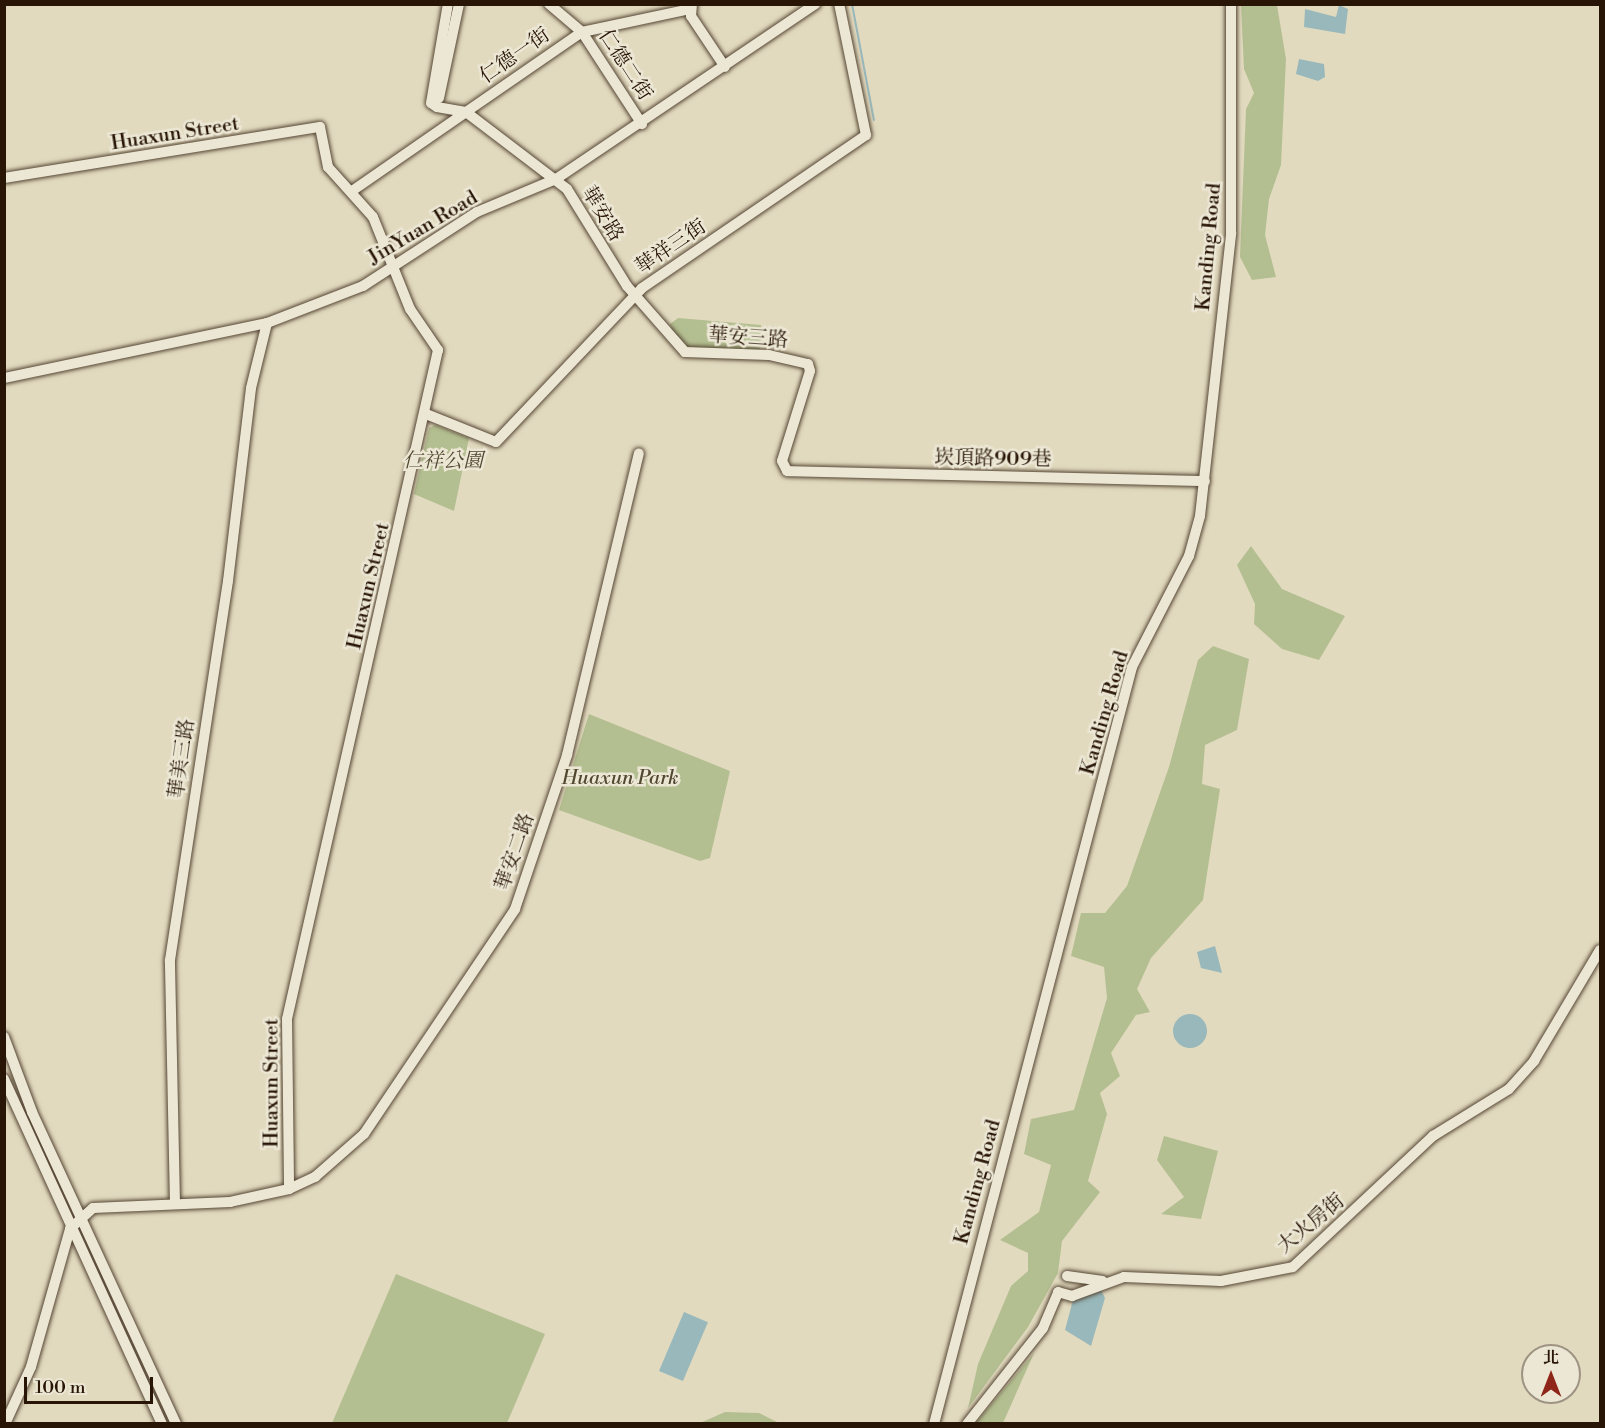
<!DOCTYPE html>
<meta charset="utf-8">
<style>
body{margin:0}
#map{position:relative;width:1605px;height:1428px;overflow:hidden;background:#e2dabf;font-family:"Libre Bodoni","Noto Serif TC",serif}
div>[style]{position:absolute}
.green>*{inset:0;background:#b4bf91}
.water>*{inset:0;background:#98b8bb;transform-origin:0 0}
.round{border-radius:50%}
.stream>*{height:2px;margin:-1px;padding:0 1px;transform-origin:1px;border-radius:1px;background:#98b8bb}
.roads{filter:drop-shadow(0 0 2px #564634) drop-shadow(0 0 2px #564634)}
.minor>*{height:10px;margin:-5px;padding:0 5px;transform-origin:5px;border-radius:5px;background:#ece7d5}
span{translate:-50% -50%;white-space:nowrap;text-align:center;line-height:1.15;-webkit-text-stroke:5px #ece7d5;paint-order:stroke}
.street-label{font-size:20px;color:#281506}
.park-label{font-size:20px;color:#524830;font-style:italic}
.frame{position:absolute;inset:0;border:6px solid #281506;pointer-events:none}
.north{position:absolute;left:1521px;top:1344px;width:60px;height:60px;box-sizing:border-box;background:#ece7d5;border:2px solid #9e9382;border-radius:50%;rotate:0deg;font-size:16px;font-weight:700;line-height:24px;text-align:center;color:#281506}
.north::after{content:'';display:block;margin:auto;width:21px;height:27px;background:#8f2418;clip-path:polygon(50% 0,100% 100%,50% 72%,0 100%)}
.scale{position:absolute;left:24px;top:1377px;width:129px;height:27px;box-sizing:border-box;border:3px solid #281506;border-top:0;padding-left:8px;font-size:18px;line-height:21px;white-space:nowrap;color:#281506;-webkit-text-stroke:4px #ece7d5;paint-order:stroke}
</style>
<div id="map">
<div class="green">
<div style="clip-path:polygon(1241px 5px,1277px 5px,1286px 59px,1281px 165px,1269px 199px,1265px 235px,1276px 277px,1252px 280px,1240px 257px,1246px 109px,1254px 93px,1244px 69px)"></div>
<div style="clip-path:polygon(678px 318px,761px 325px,760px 354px,690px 349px,672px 331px,670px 324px)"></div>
<div style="clip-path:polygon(435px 425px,469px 438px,454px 511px,414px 494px,429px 428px)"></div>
<div style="clip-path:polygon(1251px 546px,1282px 589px,1345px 616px,1319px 660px,1282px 649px,1254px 624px,1255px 604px,1237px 565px)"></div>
<div style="clip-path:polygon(1213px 646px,1249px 659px,1237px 730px,1205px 745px,1202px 784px,1220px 789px,1203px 900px,1151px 958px,1137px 989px,1150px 1012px,1136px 1015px,1111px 1053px,1120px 1076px,1100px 1093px,1107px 1114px,1088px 1181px,1100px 1192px,1062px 1241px,1058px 1273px,1028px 1327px,968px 1408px,978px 1364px,1011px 1286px,1028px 1271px,1028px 1253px,1000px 1240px,1039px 1212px,1051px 1165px,1024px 1154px,1031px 1119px,1074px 1110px,1107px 998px,1104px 967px,1071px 956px,1081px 913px,1105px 913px,1127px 886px,1169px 767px,1198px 660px)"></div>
<div style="clip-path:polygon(589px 714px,730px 771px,710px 858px,700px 861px,559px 810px)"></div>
<div style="clip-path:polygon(1164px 1136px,1218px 1151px,1201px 1219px,1161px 1214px,1184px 1197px,1157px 1160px)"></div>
<div style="clip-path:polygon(396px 1274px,545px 1334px,507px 1423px,332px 1423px)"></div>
<div style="clip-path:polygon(1034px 1353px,1003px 1423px,976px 1423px)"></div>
<div style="clip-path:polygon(725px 1412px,759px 1413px,779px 1423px,700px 1423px)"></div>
</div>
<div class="water">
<div style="clip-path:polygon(1339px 5px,1348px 9px,1345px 34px,1304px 27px,1305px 9px,1336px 17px)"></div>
<div style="clip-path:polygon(1299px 59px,1324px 64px,1325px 77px,1318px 81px,1296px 74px)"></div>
<div style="clip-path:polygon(1215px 946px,1222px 973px,1201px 968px,1197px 952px)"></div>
<div class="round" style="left:1173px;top:1014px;width:34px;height:34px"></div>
<div style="clip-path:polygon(1101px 1290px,1105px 1298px,1091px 1346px,1065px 1330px,1073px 1300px)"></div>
<div style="left:684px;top:1312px;width:26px;height:64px;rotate:23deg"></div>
</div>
<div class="stream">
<div style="left:852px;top:4px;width:118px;rotate:79.3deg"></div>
</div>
<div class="roads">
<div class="minor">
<div style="left:549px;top:4px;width:43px;rotate:40.3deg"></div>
<div style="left:582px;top:32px;width:110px;rotate:56.9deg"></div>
<div style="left:692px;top:4px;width:12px;rotate:95deg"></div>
<div style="left:691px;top:16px;width:61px;rotate:56.3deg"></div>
<div style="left:439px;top:98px;width:96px;rotate:-78deg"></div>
<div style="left:437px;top:107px;width:29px;rotate:10deg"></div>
<div style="left:466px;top:112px;width:141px;rotate:-34.6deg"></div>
<div style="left:582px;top:32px;width:110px;rotate:-12deg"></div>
<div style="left:437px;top:107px;width:7px;rotate:-146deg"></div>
<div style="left:431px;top:103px;width:100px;rotate:-80.3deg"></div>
<div style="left:4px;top:178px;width:320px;rotate:-9.2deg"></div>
<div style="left:320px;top:127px;width:41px;rotate:78.7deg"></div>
<div style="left:328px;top:167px;width:67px;rotate:48deg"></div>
<div style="left:373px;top:217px;width:99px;rotate:68.1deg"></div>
<div style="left:410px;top:309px;width:50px;rotate:55.7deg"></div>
<div style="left:438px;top:350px;width:686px;rotate:102.72deg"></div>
<div style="left:287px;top:1019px;width:170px;rotate:89.3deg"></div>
<div style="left:289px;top:1189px;width:60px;rotate:167.6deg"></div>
<div style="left:230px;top:1202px;width:137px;rotate:177.5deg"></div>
<div style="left:93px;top:1208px;width:31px;rotate:138deg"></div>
<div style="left:70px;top:1229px;width:143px;rotate:105.8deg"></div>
<div style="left:31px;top:1367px;width:63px;rotate:114.5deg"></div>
<div style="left:352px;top:191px;width:139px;rotate:-34.7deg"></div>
<div style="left:466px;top:112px;width:127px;rotate:37.3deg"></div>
<div style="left:567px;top:189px;width:114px;rotate:58.3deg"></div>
<div style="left:627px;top:286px;width:88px;rotate:48.7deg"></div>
<div style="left:685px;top:352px;width:84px;rotate:2deg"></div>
<div style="left:769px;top:355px;width:40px;rotate:13deg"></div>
<div style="left:808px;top:364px;width:7px;rotate:74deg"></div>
<div style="left:810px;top:371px;width:94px;rotate:107.3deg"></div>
<div style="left:782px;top:461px;width:11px;rotate:63deg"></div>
<div style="left:787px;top:471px;width:418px;rotate:1.4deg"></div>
<div style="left:4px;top:378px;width:269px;rotate:-11.8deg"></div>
<div style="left:267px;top:323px;width:103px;rotate:-21.1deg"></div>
<div style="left:363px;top:286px;width:136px;rotate:-33deg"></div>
<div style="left:477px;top:212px;width:86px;rotate:-22.7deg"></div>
<div style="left:556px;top:179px;width:313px;rotate:-34deg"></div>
<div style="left:426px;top:414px;width:75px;rotate:21.8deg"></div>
<div style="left:496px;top:442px;width:212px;rotate:-46.5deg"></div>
<div style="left:642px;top:288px;width:271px;rotate:-34.3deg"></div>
<div style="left:866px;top:135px;width:134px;rotate:-101.6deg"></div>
<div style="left:4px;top:1037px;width:80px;rotate:69.5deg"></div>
<div style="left:32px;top:1112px;width:344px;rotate:65.2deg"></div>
<div style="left:4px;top:1079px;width:379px;rotate:65.4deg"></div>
<div style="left:289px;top:1189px;width:29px;rotate:-25deg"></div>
<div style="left:315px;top:1177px;width:65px;rotate:-41.3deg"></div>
<div style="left:364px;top:1134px;width:271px;rotate:-56.1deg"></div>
<div style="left:515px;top:909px;width:163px;rotate:-71.3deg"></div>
<div style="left:567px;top:755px;width:310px;rotate:-76.6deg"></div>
<div style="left:175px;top:1204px;width:244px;rotate:-91.2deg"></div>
<div style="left:170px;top:960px;width:383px;rotate:-81.3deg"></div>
<div style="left:228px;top:581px;width:194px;rotate:-83.2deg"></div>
<div style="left:251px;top:388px;width:67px;rotate:-76.2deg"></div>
<div style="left:1067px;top:1276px;width:36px;rotate:8deg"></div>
<div style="left:934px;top:1424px;width:782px;rotate:-75.34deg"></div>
<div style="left:1132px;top:667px;width:125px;rotate:-62.8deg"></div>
<div style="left:1189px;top:556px;width:41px;rotate:-74.6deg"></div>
<div style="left:1200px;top:516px;width:285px;rotate:-83.7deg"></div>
<div style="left:1231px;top:233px;width:229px;rotate:-90deg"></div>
<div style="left:967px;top:1424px;width:122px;rotate:-51.6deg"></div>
<div style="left:1043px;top:1328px;width:39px;rotate:-67deg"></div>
<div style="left:1058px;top:1292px;width:15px;rotate:16deg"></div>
<div style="left:1072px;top:1296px;width:55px;rotate:-20.1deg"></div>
<div style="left:1124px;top:1277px;width:97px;rotate:2.4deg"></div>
<div style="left:1221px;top:1281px;width:73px;rotate:-11deg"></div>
<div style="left:1293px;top:1267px;width:192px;rotate:-43.1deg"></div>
<div style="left:1433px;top:1136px;width:89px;rotate:-31.7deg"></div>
<div style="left:1509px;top:1089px;width:38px;rotate:-48deg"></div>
<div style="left:1534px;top:1061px;width:129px;rotate:-59.3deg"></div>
</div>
</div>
<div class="street-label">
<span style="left:515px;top:56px;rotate:-35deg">仁德一街</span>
<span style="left:625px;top:65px;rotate:57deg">仁德二街</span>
<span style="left:175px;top:134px;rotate:-9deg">Huaxun Street</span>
<span style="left:602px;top:214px;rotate:59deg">華安路</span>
<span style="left:423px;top:228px;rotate:-31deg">JinYuan Road</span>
<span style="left:671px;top:247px;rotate:-34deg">華祥三街</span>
<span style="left:1209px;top:247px;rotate:-85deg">Kanding Road</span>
<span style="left:748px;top:338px;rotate:4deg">華安三路</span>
<span style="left:993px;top:459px;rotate:1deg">崁頂路909巷</span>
<span style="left:369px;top:586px;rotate:-77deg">Huaxun Street</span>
<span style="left:1105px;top:713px;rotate:-74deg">Kanding Road</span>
<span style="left:182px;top:759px;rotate:-82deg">華美三路</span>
<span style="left:515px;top:852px;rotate:-71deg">華安二路</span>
<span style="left:272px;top:1083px;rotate:-90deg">Huaxun Street</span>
<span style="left:978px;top:1182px;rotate:-75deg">Kanding Road</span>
<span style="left:1311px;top:1224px;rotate:-40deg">大火房街</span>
</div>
<div class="park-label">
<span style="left:443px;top:461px">仁祥公園</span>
<span style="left:620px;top:778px">Huaxun Park</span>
</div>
<div class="frame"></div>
<div class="north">北</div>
<div class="scale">100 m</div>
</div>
